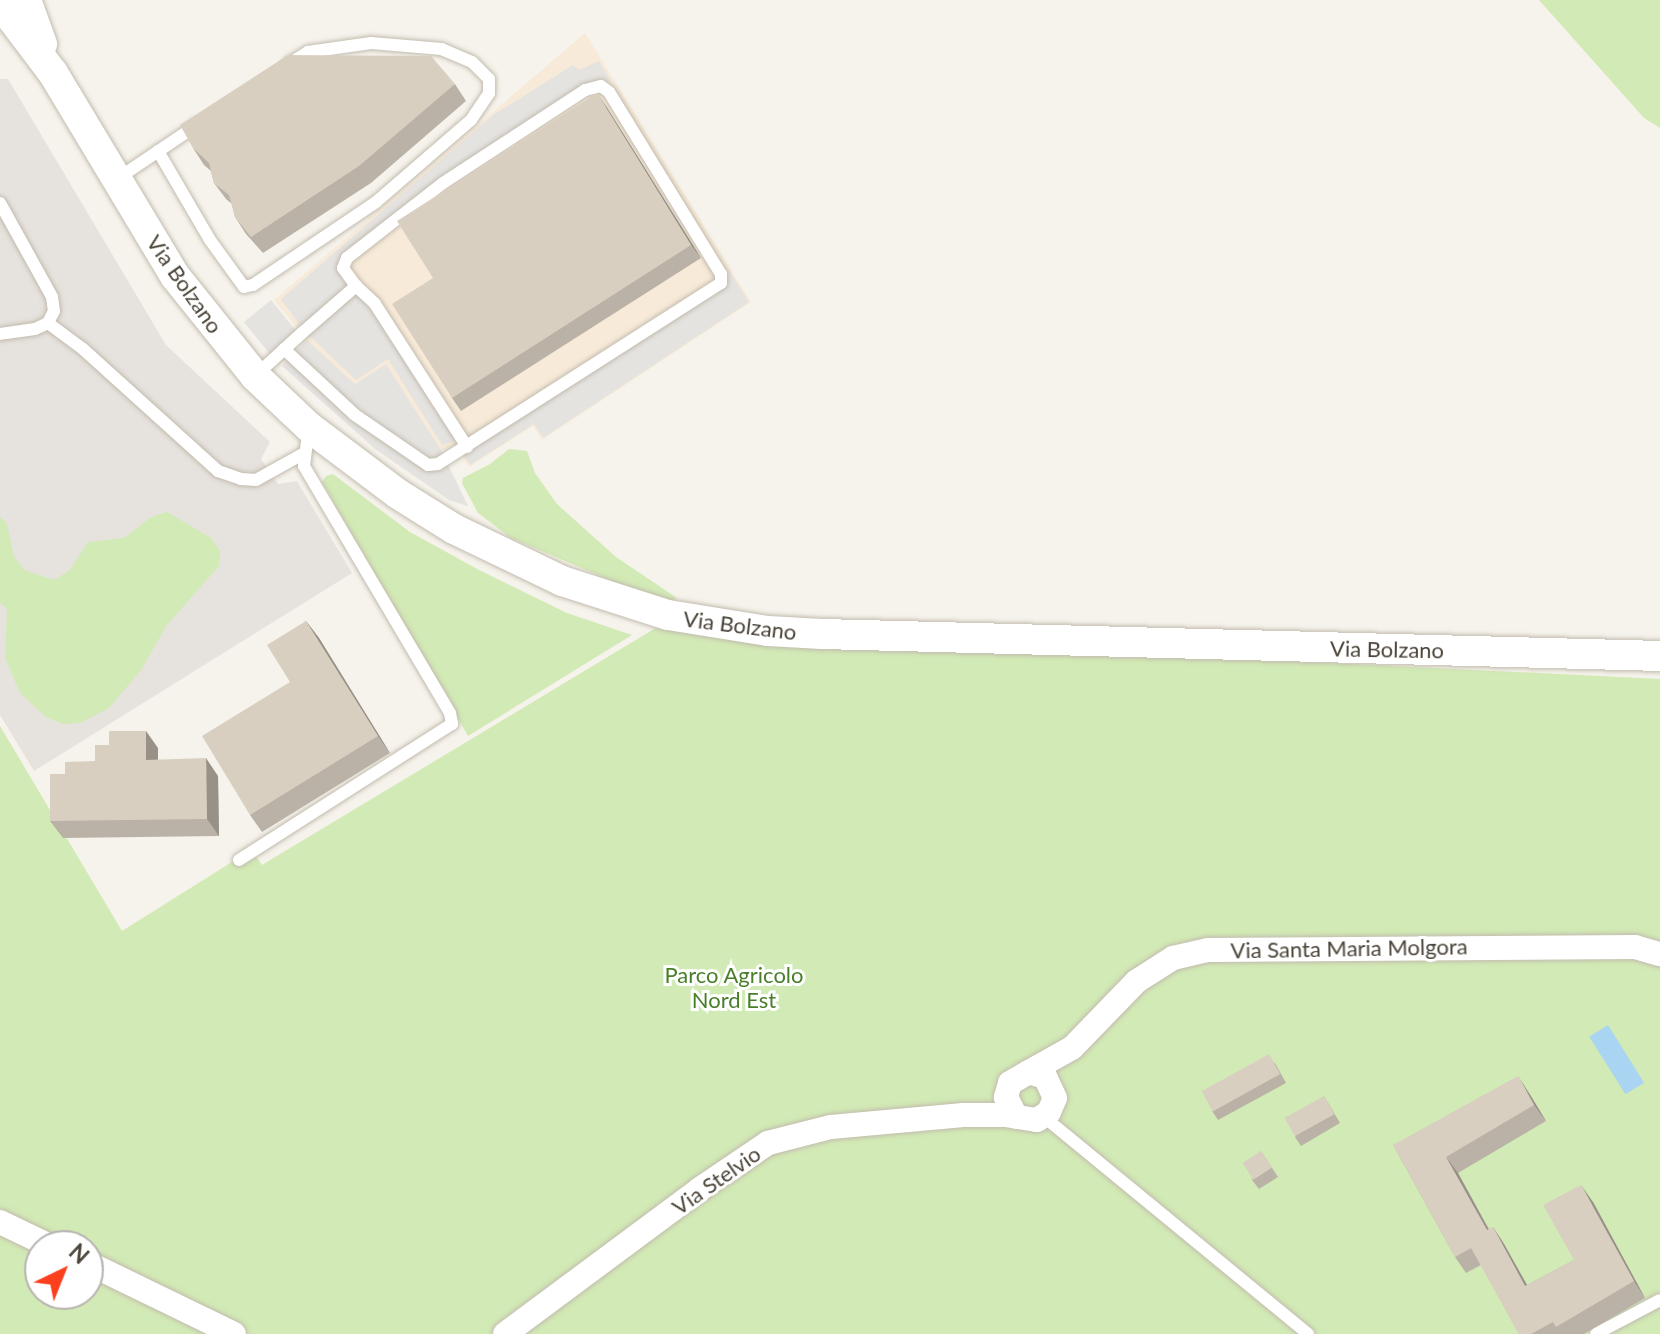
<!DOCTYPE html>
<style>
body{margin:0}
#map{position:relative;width:1660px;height:1334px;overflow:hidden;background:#f6f3ec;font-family:Lato,sans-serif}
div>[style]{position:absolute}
.commercial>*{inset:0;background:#f7ead8}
.industrial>*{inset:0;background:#e6e2dd}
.green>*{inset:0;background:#d2eab5}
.parking>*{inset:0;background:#e5e3e0;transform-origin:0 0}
.water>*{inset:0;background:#a9d4f2;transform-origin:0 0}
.roads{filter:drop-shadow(0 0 2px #c2bbae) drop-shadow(0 0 2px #c2bbae)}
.service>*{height:12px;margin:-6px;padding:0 6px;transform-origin:6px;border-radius:6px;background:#fff}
.minor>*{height:24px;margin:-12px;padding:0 12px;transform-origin:12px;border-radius:12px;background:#fff}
.tertiary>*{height:30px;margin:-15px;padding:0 15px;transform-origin:15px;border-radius:15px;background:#fff}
.wall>*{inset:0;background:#bab2a6}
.shaded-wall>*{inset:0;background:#979187}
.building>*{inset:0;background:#d8cfc1;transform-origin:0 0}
span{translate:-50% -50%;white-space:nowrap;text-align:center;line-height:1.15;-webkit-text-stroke:6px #fff;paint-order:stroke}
.street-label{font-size:22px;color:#4b4439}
.park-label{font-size:22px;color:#4a7f2a}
.north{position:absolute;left:24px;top:1230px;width:80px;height:80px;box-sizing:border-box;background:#fff;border:2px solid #b7b4b0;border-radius:50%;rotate:43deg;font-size:22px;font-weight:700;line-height:32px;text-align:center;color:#4b4439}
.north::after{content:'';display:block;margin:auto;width:28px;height:36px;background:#fc3f1d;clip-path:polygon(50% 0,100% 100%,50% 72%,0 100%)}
</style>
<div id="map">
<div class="commercial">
<div style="clip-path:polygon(585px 33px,751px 302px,542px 440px,533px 426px,469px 467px,455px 445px,441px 450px,386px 364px,355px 384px,307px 340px,274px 300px)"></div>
</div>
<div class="industrial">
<div style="clip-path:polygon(0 79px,8px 79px,166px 345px,270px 442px,261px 459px,278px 484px,297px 481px,352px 573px,34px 771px,0 715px)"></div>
</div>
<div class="green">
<div style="clip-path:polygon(1539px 0,1660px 0,1660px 128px,1644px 118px)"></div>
<div style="clip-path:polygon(509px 449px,527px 451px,535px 473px,557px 504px,616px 557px,677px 598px,672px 601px,632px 590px,598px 575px,511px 538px,478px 513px,462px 483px,463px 478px,490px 464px)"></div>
<div style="clip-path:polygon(333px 474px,410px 532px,479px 570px,567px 613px,632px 635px,468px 736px,322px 482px,326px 476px)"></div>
<div style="clip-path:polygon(167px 512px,211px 538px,220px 551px,219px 566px,166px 626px,142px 669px,109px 708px,80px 723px,63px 724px,46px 717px,20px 693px,5px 658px,7px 609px,0 603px,0 517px,7px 524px,14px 556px,24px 570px,54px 580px,70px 570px,88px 542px,124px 538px,151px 517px)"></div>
<div style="clip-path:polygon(evenodd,664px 623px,1229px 658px,1660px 679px,1660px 1334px,0 1334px,0 726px,122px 931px,251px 850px,262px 865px,664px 623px,40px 1246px,88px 1246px,88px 1294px,40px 1294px,40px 1246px)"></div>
</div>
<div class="parking">
<div style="clip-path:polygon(599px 61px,611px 81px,443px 183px,343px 268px,462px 439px,442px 445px,388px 359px,356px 380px,304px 331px,281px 299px,493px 115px,573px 65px,579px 70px)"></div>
<div style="clip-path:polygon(729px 270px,749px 302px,543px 438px,534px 424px,470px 465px,461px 451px,720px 283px,721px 274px)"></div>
<div style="left:271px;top:300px;width:45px;height:35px;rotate:51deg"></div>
<div style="clip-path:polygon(307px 340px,355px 384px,386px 364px,441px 450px,468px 506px,449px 500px,375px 449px,282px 366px)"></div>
</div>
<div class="water">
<div style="left:1608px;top:1025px;width:68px;height:22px;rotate:58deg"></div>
</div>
<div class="roads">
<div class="service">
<div style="left:158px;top:151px;width:103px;rotate:59.7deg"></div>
<div style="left:210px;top:240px;width:58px;rotate:54.1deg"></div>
<div style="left:244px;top:287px;width:9px;rotate:-13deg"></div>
<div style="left:253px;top:285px;width:148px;rotate:-34deg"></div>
<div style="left:376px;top:202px;width:125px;rotate:-40.8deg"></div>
<div style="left:471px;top:120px;width:32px;rotate:-56deg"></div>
<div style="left:489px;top:93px;width:14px;rotate:-90deg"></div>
<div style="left:489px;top:79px;width:24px;rotate:-135deg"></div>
<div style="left:472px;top:62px;width:33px;rotate:-157deg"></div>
<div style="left:442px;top:49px;width:71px;rotate:-175.2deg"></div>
<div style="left:371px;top:43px;width:64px;rotate:171.9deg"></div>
<div style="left:308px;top:52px;width:22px;rotate:148deg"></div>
<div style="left:117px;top:179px;width:97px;rotate:-34deg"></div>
<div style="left:0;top:203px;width:107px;rotate:61deg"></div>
<div style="left:52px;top:297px;width:14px;rotate:82deg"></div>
<div style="left:54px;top:311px;width:13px;rotate:117deg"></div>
<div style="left:48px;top:323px;width:14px;rotate:155deg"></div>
<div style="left:35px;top:329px;width:35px;rotate:172deg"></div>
<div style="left:356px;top:286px;width:26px;rotate:43deg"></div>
<div style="left:375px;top:304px;width:170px;rotate:57.2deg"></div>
<div style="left:48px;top:323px;width:44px;rotate:36.6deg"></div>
<div style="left:83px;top:349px;width:182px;rotate:42.1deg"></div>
<div style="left:218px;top:471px;width:24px;rotate:19deg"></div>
<div style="left:241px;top:479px;width:15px;rotate:4deg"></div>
<div style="left:256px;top:480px;width:54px;rotate:-29deg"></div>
<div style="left:255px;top:376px;width:64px;rotate:-42.5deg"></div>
<div style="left:302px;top:333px;width:72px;rotate:-41deg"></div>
<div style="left:356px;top:286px;width:22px;rotate:-126deg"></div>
<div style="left:343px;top:268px;width:11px;rotate:-68deg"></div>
<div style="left:347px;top:258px;width:122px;rotate:-38deg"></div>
<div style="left:443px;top:183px;width:170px;rotate:-33.2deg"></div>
<div style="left:585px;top:90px;width:16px;rotate:-14deg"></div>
<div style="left:601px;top:86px;width:10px;rotate:37deg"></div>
<div style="left:609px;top:92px;width:214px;rotate:58.4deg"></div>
<div style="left:721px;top:274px;width:9px;rotate:90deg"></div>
<div style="left:721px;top:283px;width:336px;rotate:147.4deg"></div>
<div style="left:438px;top:464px;width:10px;rotate:174deg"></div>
<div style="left:428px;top:465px;width:88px;rotate:-145.6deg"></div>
<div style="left:355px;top:415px;width:97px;rotate:-137.1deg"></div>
<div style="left:239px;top:860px;width:253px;rotate:-32.6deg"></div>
<div style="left:452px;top:724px;width:11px;rotate:-100deg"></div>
<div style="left:450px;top:713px;width:287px;rotate:-120.6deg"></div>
<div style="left:304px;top:466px;width:39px;rotate:-83deg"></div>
<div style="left:1044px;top:1117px;width:342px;rotate:39.4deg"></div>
<div style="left:1596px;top:1334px;width:72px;rotate:-28deg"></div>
</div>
<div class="minor">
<div style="left:1029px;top:1072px;width:49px;rotate:-29.2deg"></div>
<div style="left:1072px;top:1048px;width:93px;rotate:-45.9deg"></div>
<div style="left:1137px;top:981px;width:43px;rotate:-32.6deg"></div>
<div style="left:1173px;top:958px;width:36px;rotate:-13deg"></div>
<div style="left:1208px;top:950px;width:427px;rotate:-0.4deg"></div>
<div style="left:1635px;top:947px;width:26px;rotate:16deg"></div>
<div style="left:0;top:1222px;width:55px;rotate:25.6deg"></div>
<div style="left:88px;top:1263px;width:162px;rotate:25.9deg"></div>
<div style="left:505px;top:1334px;width:243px;rotate:-36.6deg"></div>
<div style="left:700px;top:1189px;width:82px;rotate:-34.1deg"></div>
<div style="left:768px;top:1143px;width:65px;rotate:-14.3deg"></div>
<div style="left:831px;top:1127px;width:133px;rotate:-5.2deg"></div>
<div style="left:963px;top:1115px;width:42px"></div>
<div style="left:1005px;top:1115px;width:32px;rotate:9deg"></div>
<div style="left:1037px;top:1120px;width:14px;rotate:-34deg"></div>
<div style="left:1049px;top:1112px;width:15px;rotate:-67deg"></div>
<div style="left:1055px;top:1098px;width:23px;rotate:-115deg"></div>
<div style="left:1045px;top:1077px;width:17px;rotate:-163deg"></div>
<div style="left:1029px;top:1072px;width:22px;rotate:150deg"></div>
<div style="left:1010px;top:1083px;width:15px;rotate:106deg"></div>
<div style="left:1006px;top:1097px;width:22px;rotate:63deg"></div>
</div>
<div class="tertiary">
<div style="left:26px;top:0;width:47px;rotate:70deg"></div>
<div style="left:0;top:3px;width:88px;rotate:52.9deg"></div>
<div style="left:53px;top:73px;width:237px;rotate:59deg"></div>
<div style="left:175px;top:276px;width:128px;rotate:51.3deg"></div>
<div style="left:255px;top:376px;width:74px;rotate:43.4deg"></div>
<div style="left:309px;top:427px;width:111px;rotate:37deg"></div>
<div style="left:398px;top:494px;width:66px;rotate:32deg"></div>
<div style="left:454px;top:529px;width:120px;rotate:25.7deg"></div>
<div style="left:562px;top:581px;width:111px;rotate:17.8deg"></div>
<div style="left:668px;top:615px;width:101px;rotate:9.1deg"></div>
<div style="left:768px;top:631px;width:54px;rotate:3.2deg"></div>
<div style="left:822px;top:634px;width:838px;rotate:1.5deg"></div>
</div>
</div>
<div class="wall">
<div style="clip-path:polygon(455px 84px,466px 101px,371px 183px,263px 253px,246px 234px,235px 217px,232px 204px,226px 199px,214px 183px,211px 171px,204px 165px,193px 148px)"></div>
<div style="clip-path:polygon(606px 106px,701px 258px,461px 411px,452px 398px,433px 278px)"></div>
<div style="clip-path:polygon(306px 621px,319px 638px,390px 753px,262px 832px,250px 815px,290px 682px)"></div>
<div style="clip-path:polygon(158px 748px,158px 760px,218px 776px,219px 836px,63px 838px,50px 821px,65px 774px,95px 761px)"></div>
<div style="clip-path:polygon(1275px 1063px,1286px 1083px,1218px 1120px,1212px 1111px)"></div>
<div style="clip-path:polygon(1529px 1093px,1546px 1121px,1458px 1173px,1489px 1229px,1493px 1227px,1504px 1244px,1527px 1285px,1574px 1260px,1593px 1202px,1645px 1298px,1584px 1334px,1519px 1334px,1481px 1265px,1466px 1273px,1455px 1257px,1393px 1145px)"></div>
<div style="clip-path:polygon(1324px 1096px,1340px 1123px,1301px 1146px,1295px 1137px)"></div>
<div style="clip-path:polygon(1261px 1151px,1278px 1177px,1259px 1189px,1252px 1180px)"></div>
</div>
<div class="shaded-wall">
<div style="clip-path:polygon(597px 93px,606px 106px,701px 258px,691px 245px)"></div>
<div style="clip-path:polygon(306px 621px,319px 638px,390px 753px,378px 736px)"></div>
<div style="clip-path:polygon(146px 731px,158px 748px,158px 777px,146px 760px)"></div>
<div style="clip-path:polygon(206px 758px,218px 776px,219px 836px,207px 819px)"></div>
<div style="clip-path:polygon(1518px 1076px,1529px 1093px,1546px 1121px,1534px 1105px)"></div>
<div style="clip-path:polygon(1446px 1157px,1458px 1173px,1498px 1247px,1487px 1230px)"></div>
<div style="clip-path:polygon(1581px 1185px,1593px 1202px,1645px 1298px,1634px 1281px)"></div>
<div style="clip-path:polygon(1493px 1227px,1504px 1244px,1537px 1303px,1525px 1286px)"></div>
</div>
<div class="building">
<div style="clip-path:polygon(288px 55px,431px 56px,455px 84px,359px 166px,251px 237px,235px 217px,229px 195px,214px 183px,209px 163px,193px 148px,180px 125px)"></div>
<div style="clip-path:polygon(597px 93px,691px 245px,452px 398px,392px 304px,433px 278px,397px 221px)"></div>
<div style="clip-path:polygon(306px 621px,378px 736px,250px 815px,202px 736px,290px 682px,267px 645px)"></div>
<div style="clip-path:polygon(109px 731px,146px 731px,146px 760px,206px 758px,207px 819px,50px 821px,50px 774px,65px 774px,65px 762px,95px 761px,95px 745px,109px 745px)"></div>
<div style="left:1269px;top:1054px;width:23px;height:77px;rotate:61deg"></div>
<div style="clip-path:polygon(1518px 1076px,1534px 1105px,1446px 1157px,1487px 1230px,1493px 1227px,1525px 1286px,1574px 1260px,1543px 1205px,1581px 1185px,1634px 1281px,1556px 1327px,1553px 1322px,1531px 1334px,1519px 1334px,1471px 1248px,1455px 1257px,1393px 1145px)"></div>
<div style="left:1324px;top:1096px;width:21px;height:45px;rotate:61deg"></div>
<div style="left:1261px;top:1151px;width:20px;height:22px;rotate:57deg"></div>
</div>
<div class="street-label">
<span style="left:185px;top:284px;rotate:55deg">Via Bolzano</span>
<span style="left:740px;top:625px;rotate:7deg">Via Bolzano</span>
<span style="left:1387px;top:649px;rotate:1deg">Via Bolzano</span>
<span style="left:1349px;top:948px;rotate:-1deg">Via Santa Maria Molgora</span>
<span style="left:716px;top:1180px;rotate:-35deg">Via Stelvio</span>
</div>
<div class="park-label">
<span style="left:734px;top:987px">Parco Agricolo<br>Nord Est</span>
</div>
<div class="north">N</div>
</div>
